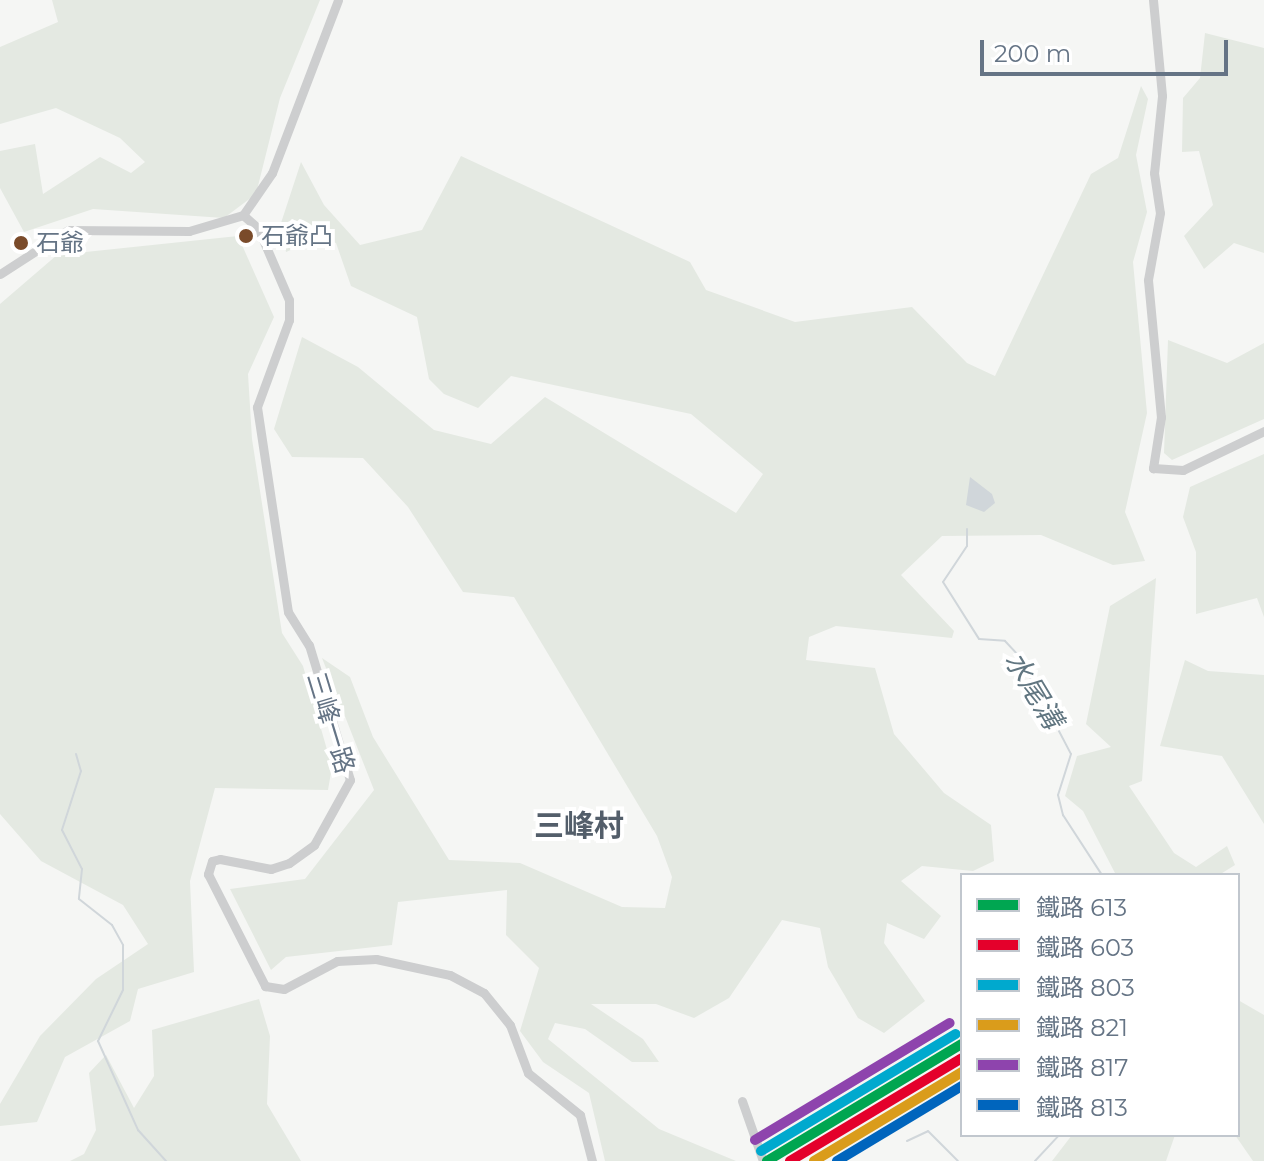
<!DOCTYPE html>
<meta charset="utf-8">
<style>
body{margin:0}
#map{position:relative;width:1264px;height:1161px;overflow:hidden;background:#f5f6f4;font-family:Montserrat,"Noto Sans TC",sans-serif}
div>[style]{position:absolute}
.green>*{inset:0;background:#e4e9e2}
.water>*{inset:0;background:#d0d6da}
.stream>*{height:2px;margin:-1px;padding:0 1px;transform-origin:1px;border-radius:1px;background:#d0d6da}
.minor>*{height:9px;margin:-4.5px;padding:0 4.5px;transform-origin:4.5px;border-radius:4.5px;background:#cdcecf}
.rail-1>*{height:10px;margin:-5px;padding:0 5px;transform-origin:5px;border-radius:5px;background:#00a651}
.rail-2>*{height:10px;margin:-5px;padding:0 5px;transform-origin:5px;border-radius:5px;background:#e4002b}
.rail-3>*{height:10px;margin:-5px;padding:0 5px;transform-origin:5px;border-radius:5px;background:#00a9ce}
.rail-4>*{height:10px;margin:-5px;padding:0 5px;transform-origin:5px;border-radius:5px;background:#da9c1b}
.rail-5>*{height:10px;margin:-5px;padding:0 5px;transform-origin:5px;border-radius:5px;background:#8e44ad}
.rail-6>*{height:10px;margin:-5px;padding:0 5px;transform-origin:5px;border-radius:5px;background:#0065bd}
.dots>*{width:22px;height:22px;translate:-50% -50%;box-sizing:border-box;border:4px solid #fff;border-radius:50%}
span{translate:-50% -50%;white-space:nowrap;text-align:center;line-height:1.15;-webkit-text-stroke:8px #fff;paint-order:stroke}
.bus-label{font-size:24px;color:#657485}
.left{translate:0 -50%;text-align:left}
.street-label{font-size:26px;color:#657485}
.water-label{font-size:28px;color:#617681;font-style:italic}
.quarter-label{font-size:30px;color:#535e6a;font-weight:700}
.legend{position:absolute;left:960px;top:873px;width:280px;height:264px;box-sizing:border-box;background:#fff;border:2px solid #c1c7ce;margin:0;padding:10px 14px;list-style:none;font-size:24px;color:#657485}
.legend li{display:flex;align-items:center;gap:16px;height:40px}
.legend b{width:40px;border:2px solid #c1c7ce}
.scale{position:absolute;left:980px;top:40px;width:248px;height:36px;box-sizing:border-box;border:4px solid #657485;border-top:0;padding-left:10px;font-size:24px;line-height:28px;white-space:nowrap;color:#657485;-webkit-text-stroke:6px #fff;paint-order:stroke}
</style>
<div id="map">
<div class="green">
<div style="clip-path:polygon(52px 0,320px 0,280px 98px,256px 194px,224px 218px,93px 209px,24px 232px,0 188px,0 151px,35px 144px,43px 194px,100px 157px,131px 173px,145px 162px,120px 138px,56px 108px,0 124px,0 47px,58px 22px)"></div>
<div style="clip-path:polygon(1205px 33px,1264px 48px,1264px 253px,1234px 243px,1204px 269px,1184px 236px,1213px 205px,1199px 151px,1182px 152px,1183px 98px,1200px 78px)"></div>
<div style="clip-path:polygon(1141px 86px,1148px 99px,1136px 155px,1147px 212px,1133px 262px,1147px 413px,1125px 512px,1145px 561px,1113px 565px,1041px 535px,942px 536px,901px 575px,954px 631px,952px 638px,836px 626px,809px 637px,806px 660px,875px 668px,894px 734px,944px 793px,991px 825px,994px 861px,973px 871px,922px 866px,901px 881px,941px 916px,924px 939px,887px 923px,884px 943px,925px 1001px,884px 1033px,858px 1018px,828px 967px,820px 928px,782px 920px,729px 998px,694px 1018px,656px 1004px,591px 1004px,643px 1039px,659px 1062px,632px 1062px,585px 1029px,555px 1023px,548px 1039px,659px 1129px,736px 1161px,605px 1161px,589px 1093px,543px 1062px,520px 1031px,539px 968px,506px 935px,507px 890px,398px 902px,392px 945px,286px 957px,271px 970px,230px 889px,305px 879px,374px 790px,322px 658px,350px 677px,373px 737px,449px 860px,520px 863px,622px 907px,665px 908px,672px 877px,657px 836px,514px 597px,463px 592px,408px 507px,363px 458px,292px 457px,274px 429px,302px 337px,358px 367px,434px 430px,491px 444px,545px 397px,736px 513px,763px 474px,691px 414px,511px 376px,478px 408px,444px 394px,429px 379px,417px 317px,351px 286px,336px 243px,321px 237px,286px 252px,281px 223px,301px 162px,324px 205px,360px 245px,422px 230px,461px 156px,690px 262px,706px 290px,795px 322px,912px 307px,967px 363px,995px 376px,1091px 174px,1118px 158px)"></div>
<div style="clip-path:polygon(238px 236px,274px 317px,248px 374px,252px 439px,282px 633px,303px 666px,332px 767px,328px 790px,215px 788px,190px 881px,194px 972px,138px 989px,130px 1021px,65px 1057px,37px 1122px,0 1126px,0 1104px,40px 1036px,96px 979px,148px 944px,123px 905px,41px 861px,0 814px,0 304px,57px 255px)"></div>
<div style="clip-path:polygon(1168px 340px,1227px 363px,1264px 343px,1264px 419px,1172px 460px,1164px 453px)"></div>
<div style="clip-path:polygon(1264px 454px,1264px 617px,1257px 598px,1196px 614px,1196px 552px,1183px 517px,1190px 487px)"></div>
<div style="clip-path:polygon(1156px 578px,1142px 781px,1129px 786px,1174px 853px,1196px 867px,1227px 846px,1235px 865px,1219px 875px,1116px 875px,1083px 811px,1065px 796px,1077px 756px,1111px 747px,1086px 724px,1110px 606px)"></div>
<div style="clip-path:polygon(1185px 660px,1208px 671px,1264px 675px,1264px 824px,1222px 756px,1160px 746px)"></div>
<div style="clip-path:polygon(259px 999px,270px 1036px,267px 1104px,301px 1161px,70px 1161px,84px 1154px,96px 1130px,89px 1073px,106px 1055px,134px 1108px,154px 1076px,152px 1030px)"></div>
<div style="clip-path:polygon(1238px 1000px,1264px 1015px,1264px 1161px,1253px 1161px,1235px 1135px)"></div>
<div style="clip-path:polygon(1072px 1135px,1175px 1135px,1166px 1161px,1052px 1161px)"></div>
</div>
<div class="water">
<div style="clip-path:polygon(970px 477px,992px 494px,995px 503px,984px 512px,966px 505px)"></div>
</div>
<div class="stream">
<div style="left:967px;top:529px;width:17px;rotate:90deg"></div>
<div style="left:967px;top:546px;width:43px;rotate:123.7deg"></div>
<div style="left:943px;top:582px;width:67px;rotate:57.7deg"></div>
<div style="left:979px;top:639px;width:26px;rotate:4deg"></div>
<div style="left:1005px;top:641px;width:19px;rotate:47deg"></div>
<div style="left:1018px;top:655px;width:65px;rotate:61.5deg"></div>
<div style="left:1049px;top:712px;width:47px;rotate:62.4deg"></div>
<div style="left:1071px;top:754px;width:43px;rotate:107.6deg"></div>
<div style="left:1058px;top:795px;width:21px;rotate:76deg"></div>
<div style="left:1063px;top:815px;width:72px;rotate:57deg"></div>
<div style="left:76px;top:754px;width:18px;rotate:74deg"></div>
<div style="left:81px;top:771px;width:62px;rotate:107.9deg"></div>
<div style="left:62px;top:830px;width:44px;rotate:62.9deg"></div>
<div style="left:82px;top:869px;width:30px;rotate:96deg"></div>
<div style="left:79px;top:899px;width:42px;rotate:38.2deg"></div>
<div style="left:112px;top:925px;width:23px;rotate:61deg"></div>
<div style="left:123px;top:945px;width:45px;rotate:90deg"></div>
<div style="left:123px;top:990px;width:57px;rotate:116.1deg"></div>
<div style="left:98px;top:1041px;width:98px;rotate:65.8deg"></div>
<div style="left:138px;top:1130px;width:42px;rotate:47.9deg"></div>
<div style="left:907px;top:1141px;width:23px;rotate:-25deg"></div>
<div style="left:928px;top:1131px;width:42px;rotate:45deg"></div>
<div style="left:1035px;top:1161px;width:35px;rotate:-47deg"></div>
</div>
<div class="minor">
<div style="left:1153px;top:0;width:96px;rotate:84.6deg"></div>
<div style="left:1162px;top:96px;width:77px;rotate:95.9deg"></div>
<div style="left:1154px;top:173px;width:40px;rotate:81.5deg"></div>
<div style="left:1160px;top:213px;width:68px;rotate:100.2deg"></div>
<div style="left:1148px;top:280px;width:138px;rotate:84.6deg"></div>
<div style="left:1161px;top:417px;width:52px;rotate:98.9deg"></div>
<div style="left:1153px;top:468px;width:30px;rotate:4deg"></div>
<div style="left:1183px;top:470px;width:90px;rotate:-25.7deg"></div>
<div style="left:243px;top:215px;width:20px;rotate:41deg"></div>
<div style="left:258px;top:228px;width:78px;rotate:66.7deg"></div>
<div style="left:289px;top:300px;width:20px;rotate:90deg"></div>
<div style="left:289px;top:320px;width:93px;rotate:110.2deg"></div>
<div style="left:257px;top:407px;width:207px;rotate:81.4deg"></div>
<div style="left:288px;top:612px;width:39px;rotate:58deg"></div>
<div style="left:309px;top:645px;width:141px;rotate:73.1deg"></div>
<div style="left:350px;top:780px;width:74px;rotate:119deg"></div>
<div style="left:314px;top:845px;width:31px;rotate:144deg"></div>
<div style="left:289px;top:863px;width:19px;rotate:162deg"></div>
<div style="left:271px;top:869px;width:52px;rotate:-168.9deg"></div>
<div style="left:220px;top:859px;width:8px;rotate:166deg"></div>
<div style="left:212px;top:861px;width:14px;rotate:107deg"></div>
<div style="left:208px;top:874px;width:126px;rotate:63deg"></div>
<div style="left:265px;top:986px;width:19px;rotate:9deg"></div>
<div style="left:284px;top:989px;width:60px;rotate:-27.8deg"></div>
<div style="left:337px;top:961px;width:39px;rotate:-3deg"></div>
<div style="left:376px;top:959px;width:76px;rotate:12.2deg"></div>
<div style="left:450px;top:975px;width:38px;rotate:28deg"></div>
<div style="left:484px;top:993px;width:41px;rotate:50.9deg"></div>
<div style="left:510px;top:1025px;width:51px;rotate:69.4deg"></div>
<div style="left:528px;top:1073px;width:67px;rotate:38.9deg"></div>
<div style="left:580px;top:1115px;width:48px;rotate:75.4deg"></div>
<div style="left:0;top:274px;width:81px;rotate:-32.9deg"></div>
<div style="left:68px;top:230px;width:121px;rotate:0.5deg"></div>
<div style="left:189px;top:231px;width:56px;rotate:-16.5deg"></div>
<div style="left:243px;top:215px;width:51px;rotate:-55.4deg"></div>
<div style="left:272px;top:173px;width:185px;rotate:-69.1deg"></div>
<div style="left:742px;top:1101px;width:64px;rotate:70.7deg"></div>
</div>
<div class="rail-1">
<div style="left:767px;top:1161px;width:227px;rotate:-31deg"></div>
</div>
<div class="rail-2">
<div style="left:790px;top:1161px;width:200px;rotate:-30.9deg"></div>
</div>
<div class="rail-3">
<div style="left:761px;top:1151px;width:227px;rotate:-31deg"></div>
</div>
<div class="rail-4">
<div style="left:814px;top:1161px;width:173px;rotate:-31deg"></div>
</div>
<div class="rail-5">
<div style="left:755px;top:1140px;width:227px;rotate:-31deg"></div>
</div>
<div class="rail-6">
<div style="left:837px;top:1161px;width:146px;rotate:-31deg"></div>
</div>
<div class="dots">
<div style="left:246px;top:236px;background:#7a4b2a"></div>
<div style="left:21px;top:243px;background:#7a4b2a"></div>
</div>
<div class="bus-label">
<span class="left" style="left:261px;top:236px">石爺凸</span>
<span class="left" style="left:36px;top:243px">石爺</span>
</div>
<div class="street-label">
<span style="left:330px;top:723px;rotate:73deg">三峰一路</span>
</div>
<div class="water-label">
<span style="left:1034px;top:690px;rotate:59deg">水尾溝</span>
</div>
<div class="quarter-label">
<span style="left:579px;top:826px">三峰村</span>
</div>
<ul class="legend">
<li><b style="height:10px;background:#00a651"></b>鐵路 613</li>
<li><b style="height:10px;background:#e4002b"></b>鐵路 603</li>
<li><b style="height:10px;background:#00a9ce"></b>鐵路 803</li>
<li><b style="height:10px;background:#da9c1b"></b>鐵路 821</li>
<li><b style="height:10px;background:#8e44ad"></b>鐵路 817</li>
<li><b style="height:10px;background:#0065bd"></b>鐵路 813</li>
</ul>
<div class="scale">200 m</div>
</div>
